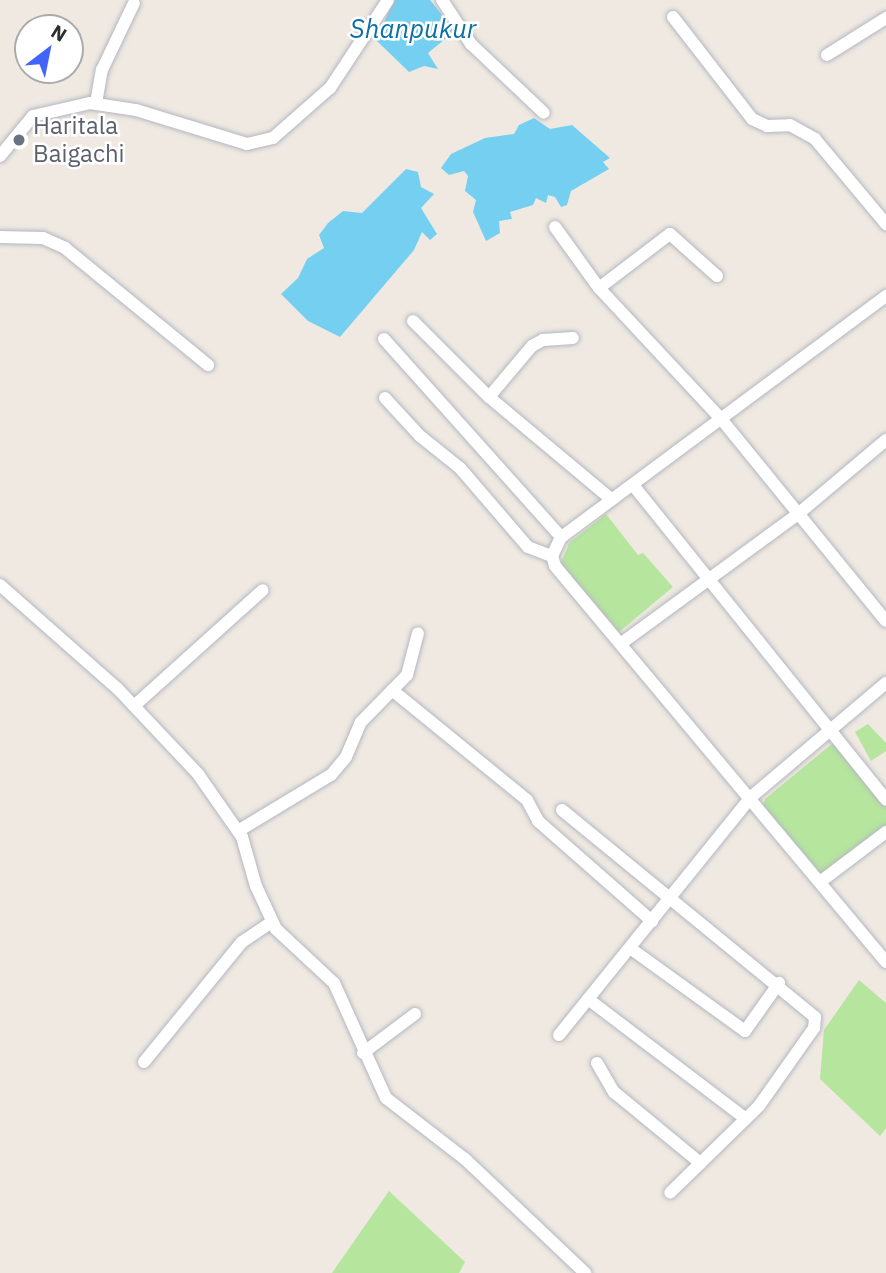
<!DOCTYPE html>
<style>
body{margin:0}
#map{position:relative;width:886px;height:1273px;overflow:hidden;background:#efe9e1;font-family:"IBM Plex Sans",sans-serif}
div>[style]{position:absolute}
.green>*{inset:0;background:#b6e59e}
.water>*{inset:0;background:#75cff0}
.roads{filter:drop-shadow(0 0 2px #b4b7c1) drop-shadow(0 0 2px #b4b7c1)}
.street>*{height:12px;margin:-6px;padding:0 6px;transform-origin:6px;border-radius:6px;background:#fff}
.dots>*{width:19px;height:19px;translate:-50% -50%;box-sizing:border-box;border:4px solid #fff;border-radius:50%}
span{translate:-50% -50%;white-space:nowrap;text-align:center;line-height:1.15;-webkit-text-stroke:5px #fff;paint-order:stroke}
.worship-label{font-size:24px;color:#5b616d}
.left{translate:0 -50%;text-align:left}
.water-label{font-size:26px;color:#0d6fa3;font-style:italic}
.north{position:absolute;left:14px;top:14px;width:70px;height:70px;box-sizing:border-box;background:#fff;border:2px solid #ababab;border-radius:50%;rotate:32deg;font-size:19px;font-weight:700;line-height:28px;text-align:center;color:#2e2e2e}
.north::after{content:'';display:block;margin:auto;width:24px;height:32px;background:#4264fb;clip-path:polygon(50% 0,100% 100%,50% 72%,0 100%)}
</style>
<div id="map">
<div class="green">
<div style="clip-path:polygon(606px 514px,638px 555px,643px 553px,673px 587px,619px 632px,561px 563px,569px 543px)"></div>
<div style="clip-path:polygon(868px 724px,886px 743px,886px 751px,871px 761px,855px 732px)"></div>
<div style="clip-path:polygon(839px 738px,886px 800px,886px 830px,820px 878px,762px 808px,765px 799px)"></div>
<div style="clip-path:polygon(859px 980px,886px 1003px,886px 1128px,880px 1136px,820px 1079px,824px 1030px)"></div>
<div style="clip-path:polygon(389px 1191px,465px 1262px,459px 1273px,332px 1273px)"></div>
</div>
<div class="water">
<div style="clip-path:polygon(394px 0,430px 0,455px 31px,428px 53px,438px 69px,424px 66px,409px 72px,376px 40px)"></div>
<div style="clip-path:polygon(534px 118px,550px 129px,572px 125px,610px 158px,603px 162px,609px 169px,571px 191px,567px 205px,561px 207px,555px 197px,548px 195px,546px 203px,536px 198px,533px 205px,510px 212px,512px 219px,499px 221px,500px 233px,486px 241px,473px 212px,476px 200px,465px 191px,468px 176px,464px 171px,449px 175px,441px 168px,451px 154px,485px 138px,514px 134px,519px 125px)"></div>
<div style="clip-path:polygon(406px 169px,418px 172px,421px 187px,434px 194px,421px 208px,437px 234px,430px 240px,422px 232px,414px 250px,340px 337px,308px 321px,281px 294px,298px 278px,307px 259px,324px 248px,319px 235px,328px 223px,343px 211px,362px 213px)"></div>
</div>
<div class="roads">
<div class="street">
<div style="left:442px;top:0;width:53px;rotate:56.6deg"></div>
<div style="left:471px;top:44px;width:100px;rotate:43.4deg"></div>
<div style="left:673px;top:17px;width:129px;rotate:52.2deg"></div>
<div style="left:752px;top:119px;width:17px;rotate:25deg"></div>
<div style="left:767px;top:126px;width:23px;rotate:-2deg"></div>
<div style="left:790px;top:125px;width:29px;rotate:29deg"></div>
<div style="left:815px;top:139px;width:111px;rotate:50.1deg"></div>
<div style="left:827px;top:55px;width:70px;rotate:-32.1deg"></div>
<div style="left:96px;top:103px;width:34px;rotate:-80deg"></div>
<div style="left:102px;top:70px;width:74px;rotate:-64.5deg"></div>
<div style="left:0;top:156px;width:52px;rotate:-50.5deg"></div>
<div style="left:33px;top:116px;width:58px;rotate:-12.8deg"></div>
<div style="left:90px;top:103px;width:47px;rotate:8.7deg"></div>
<div style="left:136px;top:110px;width:116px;rotate:17deg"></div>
<div style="left:247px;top:144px;width:27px;rotate:-13deg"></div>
<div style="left:273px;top:138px;width:76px;rotate:-41.3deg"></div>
<div style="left:330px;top:88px;width:105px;rotate:-56.6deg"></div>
<div style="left:555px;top:227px;width:75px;rotate:54.2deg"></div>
<div style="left:599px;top:288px;width:180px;rotate:47deg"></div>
<div style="left:722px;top:420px;width:259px;rotate:50.8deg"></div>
<div style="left:0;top:237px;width:43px;rotate:1.3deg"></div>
<div style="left:43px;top:238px;width:24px;rotate:24deg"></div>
<div style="left:65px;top:248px;width:185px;rotate:39.3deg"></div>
<div style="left:599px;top:288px;width:89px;rotate:-37.3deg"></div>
<div style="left:670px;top:234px;width:63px;rotate:41.8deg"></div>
<div style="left:886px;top:296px;width:405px;rotate:143.4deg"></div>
<div style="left:561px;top:537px;width:21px;rotate:115deg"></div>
<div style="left:552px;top:556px;width:10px;rotate:73deg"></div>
<div style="left:555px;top:566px;width:516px;rotate:50.11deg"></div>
<div style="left:413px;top:321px;width:107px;rotate:45deg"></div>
<div style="left:489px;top:397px;width:160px;rotate:39.9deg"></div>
<div style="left:384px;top:339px;width:266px;rotate:48.2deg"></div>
<div style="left:489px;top:397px;width:67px;rotate:-49.9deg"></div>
<div style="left:532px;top:346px;width:13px;rotate:-29deg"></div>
<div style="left:543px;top:340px;width:30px;rotate:-4deg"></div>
<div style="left:385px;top:398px;width:52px;rotate:47.4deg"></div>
<div style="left:420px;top:436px;width:51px;rotate:38.7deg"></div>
<div style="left:460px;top:468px;width:104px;rotate:49.3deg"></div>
<div style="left:528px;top:547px;width:26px;rotate:21deg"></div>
<div style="left:633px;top:485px;width:404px;rotate:51.2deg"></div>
<div style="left:0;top:585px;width:156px;rotate:41.4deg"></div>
<div style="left:117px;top:688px;width:118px;rotate:46.7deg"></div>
<div style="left:198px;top:774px;width:77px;rotate:55.1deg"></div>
<div style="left:242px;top:837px;width:51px;rotate:74.1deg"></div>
<div style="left:256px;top:886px;width:47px;rotate:65.1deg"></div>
<div style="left:276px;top:929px;width:79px;rotate:43deg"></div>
<div style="left:334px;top:983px;width:126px;rotate:65.7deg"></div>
<div style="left:386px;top:1098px;width:100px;rotate:37.7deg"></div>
<div style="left:465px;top:1159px;width:166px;rotate:43.5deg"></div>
<div style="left:623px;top:642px;width:217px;rotate:-36.2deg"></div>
<div style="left:798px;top:514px;width:115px;rotate:-40.1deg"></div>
<div style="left:392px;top:690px;width:174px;rotate:39.2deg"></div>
<div style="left:527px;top:800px;width:24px;rotate:62deg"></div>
<div style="left:538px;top:821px;width:152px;rotate:41.3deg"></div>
<div style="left:134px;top:706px;width:173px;rotate:-42deg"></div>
<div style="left:562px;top:810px;width:327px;rotate:39.3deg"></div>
<div style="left:815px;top:1017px;width:11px;rotate:95deg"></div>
<div style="left:814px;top:1028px;width:95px;rotate:125.2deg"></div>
<div style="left:759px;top:1106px;width:124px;rotate:135.7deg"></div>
<div style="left:238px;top:831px;width:109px;rotate:-31.1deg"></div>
<div style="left:331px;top:775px;width:23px;rotate:-50deg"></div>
<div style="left:346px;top:757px;width:38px;rotate:-67deg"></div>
<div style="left:361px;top:722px;width:66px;rotate:-45.6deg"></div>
<div style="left:407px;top:675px;width:43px;rotate:-75.3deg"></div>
<div style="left:820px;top:882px;width:83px;rotate:-37.1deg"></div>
<div style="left:630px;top:948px;width:142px;rotate:35.8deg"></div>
<div style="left:745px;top:1031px;width:59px;rotate:-54.7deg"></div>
<div style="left:588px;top:999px;width:198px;rotate:37.2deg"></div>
<div style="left:559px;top:1035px;width:306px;rotate:-51.1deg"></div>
<div style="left:751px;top:797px;width:177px;rotate:-40.2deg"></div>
<div style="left:363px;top:1053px;width:65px;rotate:-36.9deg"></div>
<div style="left:144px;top:1062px;width:155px;rotate:-50.8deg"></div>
<div style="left:242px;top:942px;width:36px;rotate:-34deg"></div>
<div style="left:597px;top:1063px;width:34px;rotate:60deg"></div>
<div style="left:614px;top:1092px;width:112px;rotate:39.5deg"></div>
</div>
</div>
<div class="dots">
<div style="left:19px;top:140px;background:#6b7280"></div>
</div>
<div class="worship-label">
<span class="left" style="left:33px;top:140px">Haritala<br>Baigachi</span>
</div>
<div class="water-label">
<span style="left:413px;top:29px">Shanpukur</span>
</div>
<div class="north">N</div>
</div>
